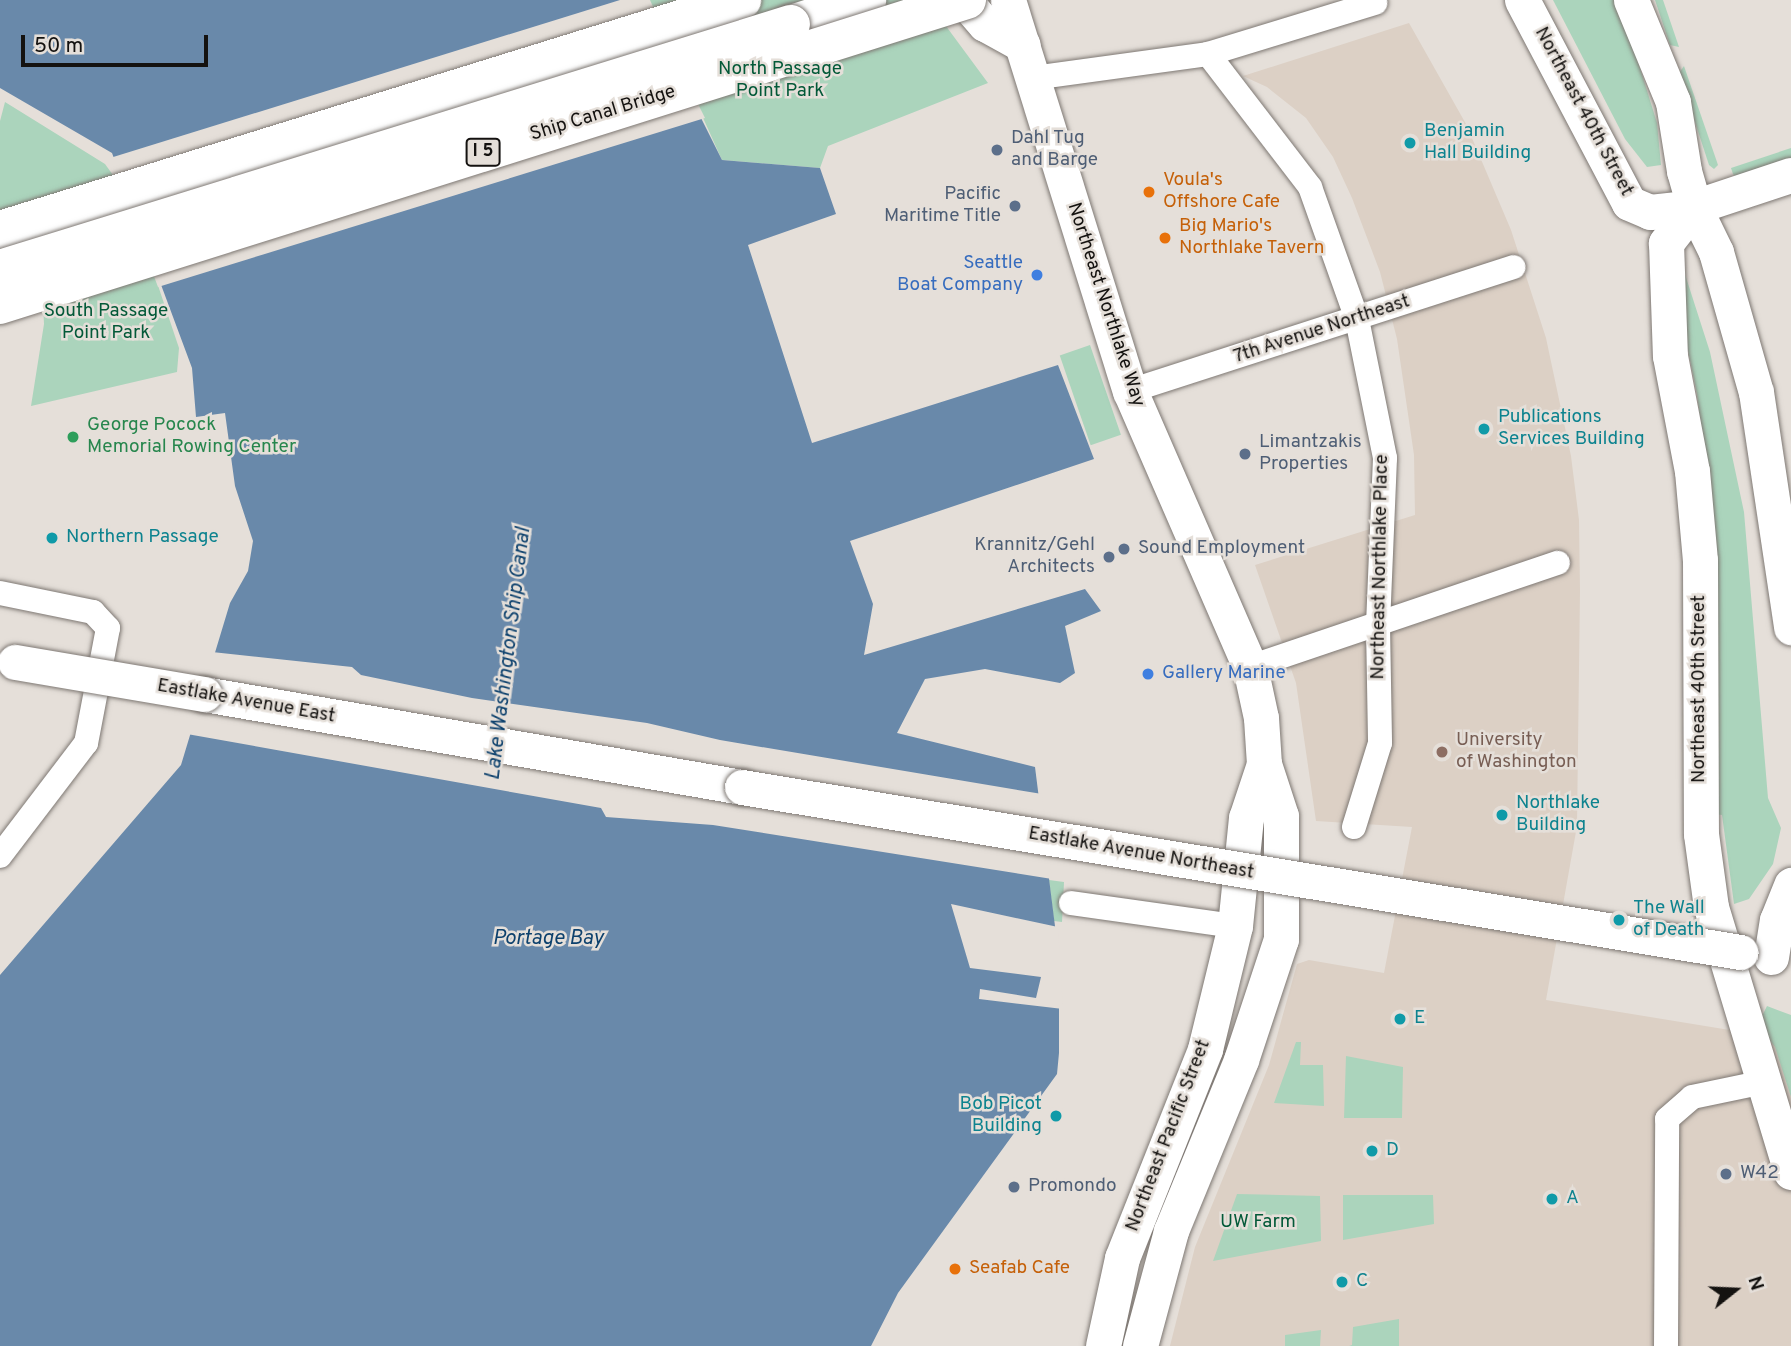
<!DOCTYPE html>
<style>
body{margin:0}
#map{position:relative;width:1791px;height:1346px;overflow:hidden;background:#e5dfd9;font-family:Overpass,sans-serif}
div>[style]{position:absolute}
.built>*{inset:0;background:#dcd0c5}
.green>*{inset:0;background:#abd4bc;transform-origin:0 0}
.water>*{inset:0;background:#6989aa}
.pier>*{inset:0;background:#e5dfd9}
.roads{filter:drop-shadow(0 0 2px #7e7873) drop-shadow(0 0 2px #7e7873)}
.street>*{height:24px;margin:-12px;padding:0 12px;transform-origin:12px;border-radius:12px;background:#fff}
.secondary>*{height:35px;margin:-17.5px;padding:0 17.5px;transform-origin:17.5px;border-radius:17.5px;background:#fff}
.highway>*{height:38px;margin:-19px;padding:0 19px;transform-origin:19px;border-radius:19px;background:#fff}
.bridges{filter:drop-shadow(0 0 2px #7e7873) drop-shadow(0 0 2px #7e7873)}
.secondary-bridge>*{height:35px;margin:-17.5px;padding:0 17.5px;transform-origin:17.5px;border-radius:17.5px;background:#fff}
.highway-bridge>*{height:38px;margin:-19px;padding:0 19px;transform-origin:19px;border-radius:19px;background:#fff}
.dots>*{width:19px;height:19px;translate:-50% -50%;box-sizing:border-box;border:4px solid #e5dfd9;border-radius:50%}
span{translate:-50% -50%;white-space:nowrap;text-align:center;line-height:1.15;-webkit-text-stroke:5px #e5dfd9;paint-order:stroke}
.shield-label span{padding:2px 5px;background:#e5dfd9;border:2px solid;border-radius:5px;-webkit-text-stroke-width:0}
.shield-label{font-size:18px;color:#141210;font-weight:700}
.park-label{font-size:19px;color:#035938}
.street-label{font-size:19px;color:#141210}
.culture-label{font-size:19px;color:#0d838f}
.left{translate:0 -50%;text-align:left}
.right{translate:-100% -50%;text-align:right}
.service-label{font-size:19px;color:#4e5e75}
.food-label{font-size:19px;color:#c56008}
.shop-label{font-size:19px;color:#366cbe}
.leisure-label{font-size:19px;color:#27864d}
.education-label{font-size:19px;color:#785e54}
.water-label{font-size:21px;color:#0d416d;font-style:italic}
.north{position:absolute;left:1700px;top:1255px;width:70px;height:70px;-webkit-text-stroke:5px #e5dfd9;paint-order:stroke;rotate:72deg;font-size:19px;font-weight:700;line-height:28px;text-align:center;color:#141210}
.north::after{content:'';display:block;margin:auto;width:24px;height:32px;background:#141210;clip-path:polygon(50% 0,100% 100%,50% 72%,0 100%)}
.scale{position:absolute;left:21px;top:35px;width:187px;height:32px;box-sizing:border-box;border:4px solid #141210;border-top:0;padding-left:9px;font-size:21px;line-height:24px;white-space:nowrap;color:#141210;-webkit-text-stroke:5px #e5dfd9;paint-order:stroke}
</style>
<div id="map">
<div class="built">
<div style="clip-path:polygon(1409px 23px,1466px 124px,1511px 230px,1546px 338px,1571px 456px,1579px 520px,1580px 591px,1577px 826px,1546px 1000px,1791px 1040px,1791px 1346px,1170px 1346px,1195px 1247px,1269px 1065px,1297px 964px,1309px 960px,1384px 973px,1412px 827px,1316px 821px,1296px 683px,1255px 565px,1415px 515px,1414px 455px,1397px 339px,1380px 272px,1352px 198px,1333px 157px,1306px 118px,1267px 87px,1243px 76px)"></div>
</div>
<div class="green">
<div style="clip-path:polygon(650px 0,919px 0,943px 22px,988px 83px,828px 146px,820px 168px,722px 160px)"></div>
<div style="clip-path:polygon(1553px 0,1619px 0,1657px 123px,1661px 165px,1647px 167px,1625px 139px)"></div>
<div style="clip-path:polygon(1655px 0,1663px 0,1679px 47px,1670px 45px)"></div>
<div style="clip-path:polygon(1684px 66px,1718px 165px,1714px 169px,1709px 165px,1679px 73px)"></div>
<div style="clip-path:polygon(5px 102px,105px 164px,128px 196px,179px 348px,177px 372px,31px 406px,44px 324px,41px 264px,0 209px,0 121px)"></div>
<div style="clip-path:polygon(1791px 148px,1791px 161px,1738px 178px,1733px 174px,1731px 168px)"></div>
<div style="clip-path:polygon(1683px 268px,1710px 352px,1744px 512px,1768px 798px,1781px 828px,1773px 864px,1749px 899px,1734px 904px,1722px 815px,1714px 814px,1709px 490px,1697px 394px,1678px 302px)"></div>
<div style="left:1090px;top:345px;width:95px;height:32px;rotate:71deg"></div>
<div style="clip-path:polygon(1049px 880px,1064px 882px,1062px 922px,1054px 921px)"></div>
<div style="clip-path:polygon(1767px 1006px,1791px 1015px,1791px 1097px,1775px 1047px,1758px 1024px)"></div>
<div style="clip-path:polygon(1296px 1042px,1301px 1042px,1300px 1065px,1323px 1065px,1324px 1106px,1274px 1103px)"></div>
<div style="clip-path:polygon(1346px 1056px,1403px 1067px,1402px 1118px,1344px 1118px)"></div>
<div style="clip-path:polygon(1237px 1194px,1320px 1196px,1321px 1241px,1213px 1261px)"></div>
<div style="clip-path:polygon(1343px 1195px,1433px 1195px,1434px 1224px,1343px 1240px)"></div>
<div style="clip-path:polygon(1399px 1319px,1399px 1346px,1349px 1346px,1352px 1345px,1353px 1327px)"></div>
<div style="clip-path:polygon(1321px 1330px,1320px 1346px,1285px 1346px,1285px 1335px)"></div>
</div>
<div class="water">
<div style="clip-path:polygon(0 0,642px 0,722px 160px,820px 168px,836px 214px,748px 245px,812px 443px,1058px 365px,1094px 459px,850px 541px,873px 604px,864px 655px,1085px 589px,1101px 611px,1065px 626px,1075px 673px,1060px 683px,985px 669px,925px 679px,897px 733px,1035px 767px,1059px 958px,1059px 1053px,1057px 1074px,898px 1293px,871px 1346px,0 1346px,0 975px,181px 765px,230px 603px,248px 571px,253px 541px,235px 486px,225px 413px,196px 417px,192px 368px,112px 153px,0 88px)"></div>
</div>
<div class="pier">
<div style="clip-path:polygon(620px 0,646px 0,705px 118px,158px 287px,110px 158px)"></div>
<div style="clip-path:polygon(212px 652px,352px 667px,361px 675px,472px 698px,647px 723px,720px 740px,1042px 794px,1052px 879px,713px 825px,606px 817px,601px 808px,187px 734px)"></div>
<div style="clip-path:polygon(951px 904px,1058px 927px,1063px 1009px,979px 999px,980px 989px,1036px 998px,1041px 977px,970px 968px)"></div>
</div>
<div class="roads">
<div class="street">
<div style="left:1208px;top:54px;width:168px;rotate:52.5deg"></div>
<div style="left:1310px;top:187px;width:140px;rotate:70.4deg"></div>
<div style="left:1357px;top:319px;width:142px;rotate:78.6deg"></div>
<div style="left:1385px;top:458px;width:167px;rotate:92.4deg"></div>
<div style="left:1378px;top:625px;width:118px;rotate:89deg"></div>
<div style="left:1380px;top:743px;width:88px;rotate:107.2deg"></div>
<div style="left:1033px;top:78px;width:177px;rotate:-7.8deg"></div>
<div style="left:1208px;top:54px;width:175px;rotate:-17deg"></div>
<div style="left:1130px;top:391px;width:403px;rotate:-17.9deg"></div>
<div style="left:0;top:593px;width:95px;rotate:11.5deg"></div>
<div style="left:93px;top:612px;width:22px;rotate:47deg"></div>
<div style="left:108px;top:628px;width:117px;rotate:100.8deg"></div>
<div style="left:86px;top:743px;width:142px;rotate:127.3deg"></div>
<div style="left:1250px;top:667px;width:325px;rotate:-18.7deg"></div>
<div style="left:1071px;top:903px;width:166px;rotate:8deg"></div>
<div style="left:1666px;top:1346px;width:227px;rotate:-89.7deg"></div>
<div style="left:1667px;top:1119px;width:33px;rotate:-41deg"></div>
<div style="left:1692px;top:1097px;width:74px;rotate:-11.8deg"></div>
</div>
<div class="secondary">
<div style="left:964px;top:0;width:32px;rotate:49deg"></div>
<div style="left:985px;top:24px;width:43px;rotate:28.9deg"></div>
<div style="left:1008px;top:0;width:410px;rotate:72.7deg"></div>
<div style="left:1130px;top:391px;width:301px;rotate:66.5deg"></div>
<div style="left:1250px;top:667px;width:52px;rotate:77.8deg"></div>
<div style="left:1261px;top:718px;width:46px;rotate:86.3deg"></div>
<div style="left:1264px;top:764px;width:55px;rotate:71.9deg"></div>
<div style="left:1281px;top:816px;width:123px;rotate:90deg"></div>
<div style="left:1281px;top:939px;width:127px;rotate:108.3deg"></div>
<div style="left:1241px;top:1060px;width:185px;rotate:112.3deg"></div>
<div style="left:1171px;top:1231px;width:119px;rotate:105.1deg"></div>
<div style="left:1522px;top:0;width:229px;rotate:62.2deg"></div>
<div style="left:1629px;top:203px;width:23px;rotate:23deg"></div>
<div style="left:1650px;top:212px;width:44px;rotate:-6.5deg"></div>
<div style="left:1694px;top:207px;width:102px;rotate:-18.3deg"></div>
<div style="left:1631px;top:0;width:110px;rotate:67.6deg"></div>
<div style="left:1673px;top:102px;width:70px;rotate:80.9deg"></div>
<div style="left:1684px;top:171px;width:37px;rotate:74deg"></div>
<div style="left:1694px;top:207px;width:50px;rotate:63.9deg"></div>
<div style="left:1716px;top:252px;width:146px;rotate:74.1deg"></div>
<div style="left:1756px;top:392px;width:238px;rotate:81.5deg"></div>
<div style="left:1694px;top:207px;width:46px;rotate:127.9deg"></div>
<div style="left:1666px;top:243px;width:113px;rotate:88deg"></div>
<div style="left:1670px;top:356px;width:117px;rotate:79.2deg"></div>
<div style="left:1692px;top:471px;width:89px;rotate:84.9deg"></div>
<div style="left:1700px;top:560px;width:274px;rotate:89.8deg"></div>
<div style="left:1701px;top:834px;width:74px;rotate:82.2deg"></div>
<div style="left:1711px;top:907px;width:277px;rotate:73.2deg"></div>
<div style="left:204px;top:694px;width:546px;rotate:9.81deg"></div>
<div style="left:1771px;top:957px;width:37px;rotate:-81deg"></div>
<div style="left:1777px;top:920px;width:38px;rotate:-68deg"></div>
<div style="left:1103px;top:1346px;width:90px;rotate:-77.8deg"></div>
<div style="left:1122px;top:1258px;width:225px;rotate:-68.3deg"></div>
<div style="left:1205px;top:1049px;width:127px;rotate:-76.3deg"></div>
<div style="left:1235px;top:926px;width:109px;rotate:-84.2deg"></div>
<div style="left:1246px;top:818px;width:57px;rotate:-71.6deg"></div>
</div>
<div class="highway">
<div style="left:791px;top:24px;width:80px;rotate:-17.5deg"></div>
<div style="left:0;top:230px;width:777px;rotate:-17.22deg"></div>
</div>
</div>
<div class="bridges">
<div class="secondary-bridge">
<div style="left:15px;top:662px;width:192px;rotate:9.6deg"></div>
<div style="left:742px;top:787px;width:1012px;rotate:9.39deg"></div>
</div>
<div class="highway-bridge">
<div style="left:0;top:269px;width:828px;rotate:-17.21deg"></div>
<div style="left:0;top:305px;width:1014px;rotate:-17.51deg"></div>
</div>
</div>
<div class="dots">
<div style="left:1410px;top:143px;background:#0f9aa8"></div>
<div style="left:997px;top:150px;background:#5c6f8a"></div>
<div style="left:1149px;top:192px;background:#e8710a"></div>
<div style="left:1015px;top:206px;background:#5c6f8a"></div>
<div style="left:1165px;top:238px;background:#e8710a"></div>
<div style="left:1037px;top:275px;background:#3f7fe0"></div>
<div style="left:1484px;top:429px;background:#0f9aa8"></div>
<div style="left:73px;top:437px;background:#2e9e5b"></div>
<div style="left:1245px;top:454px;background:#5c6f8a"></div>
<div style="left:52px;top:538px;background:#0f9aa8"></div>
<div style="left:1124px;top:549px;background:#5c6f8a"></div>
<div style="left:1109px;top:557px;background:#5c6f8a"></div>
<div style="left:1148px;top:674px;background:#3f7fe0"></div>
<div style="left:1442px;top:752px;background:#8d6e63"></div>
<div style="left:1502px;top:815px;background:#0f9aa8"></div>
<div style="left:1619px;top:920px;background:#0f9aa8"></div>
<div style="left:1400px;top:1019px;background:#0f9aa8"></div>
<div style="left:1056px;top:1116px;background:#0f9aa8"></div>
<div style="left:1372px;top:1151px;background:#0f9aa8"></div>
<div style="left:1726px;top:1174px;background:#5c6f8a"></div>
<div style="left:1014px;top:1187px;background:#5c6f8a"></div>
<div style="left:1552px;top:1199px;background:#0f9aa8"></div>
<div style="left:955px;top:1269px;background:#e8710a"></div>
<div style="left:1342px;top:1282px;background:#0f9aa8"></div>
</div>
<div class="shield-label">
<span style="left:483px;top:152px">I 5</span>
</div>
<div class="park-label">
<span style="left:780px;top:81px">North Passage<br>Point Park</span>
<span style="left:106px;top:323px">South Passage<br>Point Park</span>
<span style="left:1258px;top:1223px">UW Farm</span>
</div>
<div class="street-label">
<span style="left:1583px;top:112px;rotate:62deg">Northeast 40th Street</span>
<span style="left:603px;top:114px;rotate:-17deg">Ship Canal Bridge</span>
<span style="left:1105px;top:305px;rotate:72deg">Northeast Northlake Way</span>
<span style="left:1322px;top:330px;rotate:-18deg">7th Avenue Northeast</span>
<span style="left:1381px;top:567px;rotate:-89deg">Northeast Northlake Place</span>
<span style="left:1700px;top:689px;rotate:-90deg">Northeast 40th Street</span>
<span style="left:246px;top:702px;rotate:10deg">Eastlake Avenue East</span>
<span style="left:1141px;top:854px;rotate:10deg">Eastlake Avenue Northeast</span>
<span style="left:1169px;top:1136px;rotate:-69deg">Northeast Pacific Street</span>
</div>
<div class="culture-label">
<span class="left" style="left:1424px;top:143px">Benjamin<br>Hall Building</span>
<span class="left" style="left:1498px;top:429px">Publications<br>Services Building</span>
<span class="left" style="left:66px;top:538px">Northern Passage</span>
<span class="left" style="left:1516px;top:815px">Northlake<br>Building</span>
<span class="left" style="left:1633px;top:920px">The Wall<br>of Death</span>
<span class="left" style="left:1414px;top:1019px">E</span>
<span class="right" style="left:1042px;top:1116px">Bob Picot<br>Building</span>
<span class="left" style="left:1386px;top:1151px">D</span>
<span class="left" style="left:1566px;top:1199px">A</span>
<span class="left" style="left:1356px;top:1282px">C</span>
</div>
<div class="service-label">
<span class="left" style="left:1011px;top:150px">Dahl Tug<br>and Barge</span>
<span class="right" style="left:1001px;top:206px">Pacific<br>Maritime Title</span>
<span class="left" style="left:1259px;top:454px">Limantzakis<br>Properties</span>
<span class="right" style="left:1095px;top:557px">Krannitz/Gehl<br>Architects</span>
<span class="left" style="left:1138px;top:549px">Sound Employment</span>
<span class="left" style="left:1740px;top:1174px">W42</span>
<span class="left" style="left:1028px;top:1187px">Promondo</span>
</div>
<div class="food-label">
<span class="left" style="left:1163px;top:192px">Voula's<br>Offshore Cafe</span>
<span class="left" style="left:1179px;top:238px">Big Mario's<br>Northlake Tavern</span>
<span class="left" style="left:969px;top:1269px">Seafab Cafe</span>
</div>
<div class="shop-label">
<span class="right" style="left:1023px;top:275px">Seattle<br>Boat Company</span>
<span class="left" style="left:1162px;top:674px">Gallery Marine</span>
</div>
<div class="leisure-label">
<span class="left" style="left:87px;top:437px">George Pocock<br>Memorial Rowing Center</span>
</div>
<div class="education-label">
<span class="left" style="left:1456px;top:752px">University<br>of Washington</span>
</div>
<div class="water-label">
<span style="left:509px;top:654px;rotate:-83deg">Lake Washington Ship Canal</span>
<span style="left:548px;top:939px">Portage Bay</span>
</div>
<div class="north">N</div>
<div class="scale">50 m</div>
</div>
